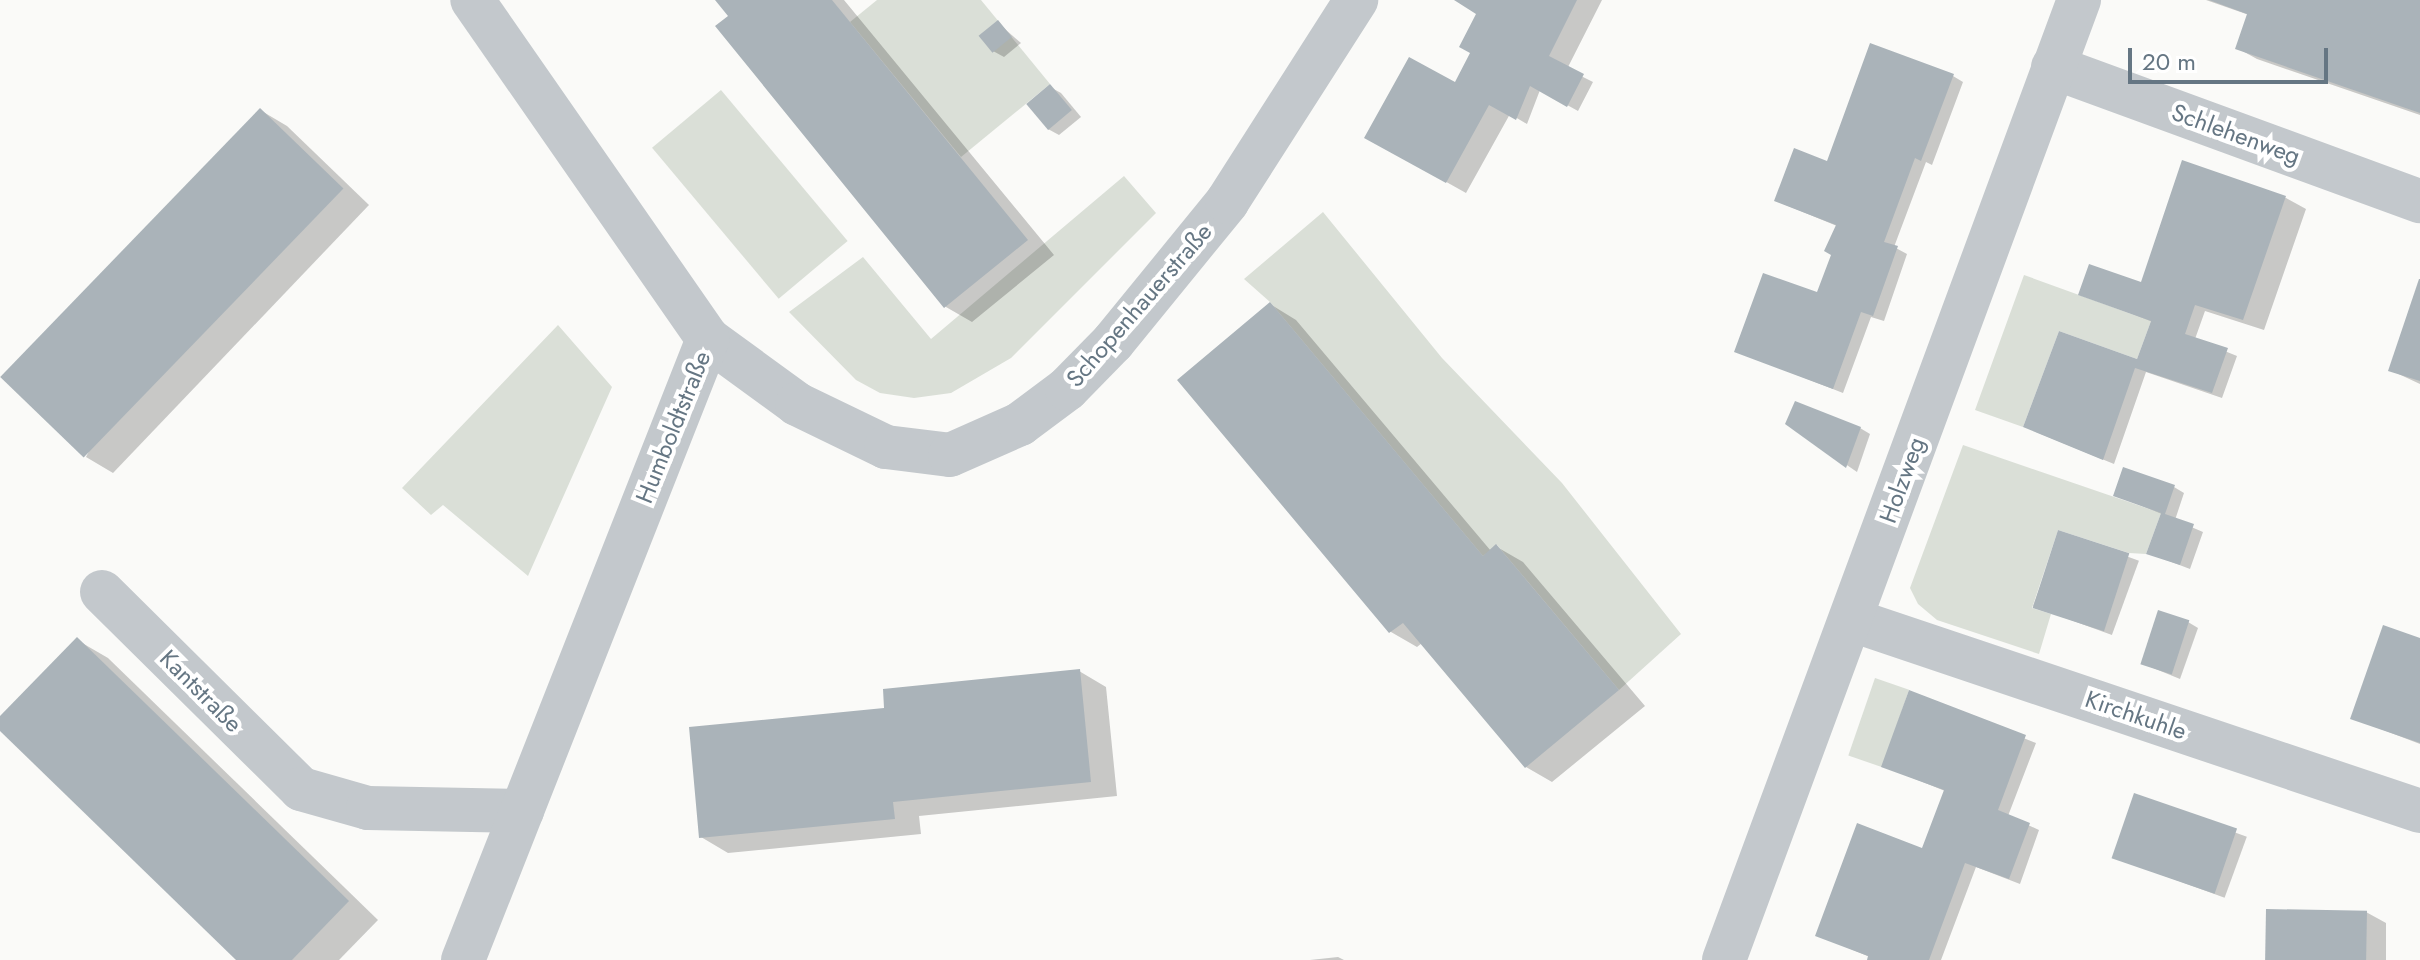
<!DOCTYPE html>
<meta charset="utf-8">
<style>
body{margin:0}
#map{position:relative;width:2420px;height:960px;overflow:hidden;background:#fafaf8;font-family:Jost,sans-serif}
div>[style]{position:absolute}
.green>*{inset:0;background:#dadfd7;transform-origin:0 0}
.shadow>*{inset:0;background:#0003;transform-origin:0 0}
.building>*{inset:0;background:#aab3b9;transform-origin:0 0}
.minor>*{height:44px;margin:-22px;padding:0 22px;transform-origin:22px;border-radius:22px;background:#c3c8cc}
span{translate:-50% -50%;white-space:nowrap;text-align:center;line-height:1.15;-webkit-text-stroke:8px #fff;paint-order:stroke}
.street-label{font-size:24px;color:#657683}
.scale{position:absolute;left:2128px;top:48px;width:200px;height:36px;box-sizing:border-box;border:4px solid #657683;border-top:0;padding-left:10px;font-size:24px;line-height:28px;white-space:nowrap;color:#657683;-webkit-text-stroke:6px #fff;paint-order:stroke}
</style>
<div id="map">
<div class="green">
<div style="clip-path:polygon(877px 0,981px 0,1050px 84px,961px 157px,850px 22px)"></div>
<div style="left:721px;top:90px;width:197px;height:90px;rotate:50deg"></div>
<div style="clip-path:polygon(1124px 176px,1156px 213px,1011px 358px,951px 393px,914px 398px,880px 393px,856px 380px,789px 312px,863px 257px,931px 339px)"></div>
<div style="clip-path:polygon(1323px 212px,1442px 358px,1562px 483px,1681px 634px,1619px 690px,1497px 545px,1483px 556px,1270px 302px,1244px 279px)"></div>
<div style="clip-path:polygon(2024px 275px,2151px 321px,2137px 359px,2059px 331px,2023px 427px,1975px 410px)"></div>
<div style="clip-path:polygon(558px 325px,612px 387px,528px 576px,443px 505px,431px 515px,402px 488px)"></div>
<div style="clip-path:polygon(1963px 445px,2161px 513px,2146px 554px,2129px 553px,2058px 530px,2032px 608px,2051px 614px,2039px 654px,1937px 620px,1918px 604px,1910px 588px)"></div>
<div style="left:1875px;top:678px;width:36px;height:82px;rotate:19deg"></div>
</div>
<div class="shadow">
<div style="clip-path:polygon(717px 0,844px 0,1054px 255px,972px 322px,946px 307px,718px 27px,730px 16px)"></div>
<div style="clip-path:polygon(1456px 0,1602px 0,1567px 69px,1593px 82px,1578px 111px,1540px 90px,1527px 124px,1510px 114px,1466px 193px,1366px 137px,1464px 90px,1478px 14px)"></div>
<div style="clip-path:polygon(2206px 0,2420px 0,2420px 115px,2257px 59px,2237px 48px,2249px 15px)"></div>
<div style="clip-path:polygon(998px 23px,1021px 43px,1004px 57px,993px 51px)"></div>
<div style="clip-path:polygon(1953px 76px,1963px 82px,1932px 165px,1926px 162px,1894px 247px,1907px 254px,1884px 321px,1871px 317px,1843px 393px,1736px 351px,1818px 295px,1833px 255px,1837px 226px,1776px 201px)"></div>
<div style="clip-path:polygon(1050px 87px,1061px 93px,1081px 117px,1059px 135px,1048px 129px)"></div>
<div style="clip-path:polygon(260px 110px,287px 126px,369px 205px,113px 473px,86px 457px)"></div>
<div style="clip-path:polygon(2183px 162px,2286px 198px,2306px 209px,2264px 330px,2205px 311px,2195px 339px,2237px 356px,2222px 398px,2146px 372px,2114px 464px,2036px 432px,2138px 362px,2153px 322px,2080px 294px,2141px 287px)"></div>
<div style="clip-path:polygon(2420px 283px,2420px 384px,2390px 370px)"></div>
<div style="clip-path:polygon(1270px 304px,1296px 320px,1491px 551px,1497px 547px,1523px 562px,1645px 706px,1552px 782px,1526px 767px,1422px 643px,1417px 647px,1391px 632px,1179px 380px)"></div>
<div style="clip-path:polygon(1787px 424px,1860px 428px,1870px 434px,1857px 472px)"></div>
<div style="clip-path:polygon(2174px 487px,2184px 493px,2175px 520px,2203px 532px,2190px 569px,2148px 553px,2162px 514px,2115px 495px)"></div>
<div style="left:2060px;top:532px;width:84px;height:79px;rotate:20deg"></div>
<div style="clip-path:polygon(2188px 622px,2198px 628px,2180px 679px,2141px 663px)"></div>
<div style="clip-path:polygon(77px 640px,108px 658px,378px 920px,339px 960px,239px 960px,0 728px,0 719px)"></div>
<div style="clip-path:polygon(2420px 640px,2420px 744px,2352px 718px)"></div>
<div style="clip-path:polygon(1079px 671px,1106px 687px,1117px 796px,919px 816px,921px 834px,728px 853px,701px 837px,887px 710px)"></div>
<div style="clip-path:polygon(1911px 693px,2036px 743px,2008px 816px,2039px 830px,2020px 884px,1976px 867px,1941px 960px,1869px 960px,1870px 957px,1817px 935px,1924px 850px,1945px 791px,1883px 766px)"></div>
<div style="left:2135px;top:796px;width:119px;height:65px;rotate:20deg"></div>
<div style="clip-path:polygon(2366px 912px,2386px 923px,2386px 960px,2268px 960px)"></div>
<div style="clip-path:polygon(1338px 957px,1344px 960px,1310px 960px)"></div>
</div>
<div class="building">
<div style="clip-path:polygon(715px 0,832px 0,1028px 240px,944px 308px,715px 26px,728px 16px)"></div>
<div style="clip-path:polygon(1454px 0,1577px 0,1549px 56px,1584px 74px,1567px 107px,1530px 86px,1516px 120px,1489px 105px,1446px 183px,1364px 138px,1409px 57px,1455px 82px,1470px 53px,1459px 47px,1476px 14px)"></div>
<div style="clip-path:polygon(2209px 0,2420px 0,2420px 113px,2235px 49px,2247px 14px)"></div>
<div style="left:998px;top:20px;width:22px;height:25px;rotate:51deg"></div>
<div style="clip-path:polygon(1870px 43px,1954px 74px,1921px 161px,1915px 158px,1884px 242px,1898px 246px,1873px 316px,1861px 312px,1833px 389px,1734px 352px,1763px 273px,1817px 292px,1831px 255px,1824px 251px,1836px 225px,1774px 201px,1794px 148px,1827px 161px)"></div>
<div style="left:1050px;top:84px;width:34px;height:31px;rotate:50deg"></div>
<div style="left:260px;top:108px;width:116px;height:374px;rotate:44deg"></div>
<div style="clip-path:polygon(2182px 160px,2286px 196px,2243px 320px,2195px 305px,2185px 334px,2228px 348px,2212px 393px,2135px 368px,2103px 460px,2023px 427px,2059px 331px,2137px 359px,2151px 321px,2078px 295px,2089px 264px,2141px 282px)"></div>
<div style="clip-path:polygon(2419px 279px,2420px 279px,2420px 381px,2388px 371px)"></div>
<div style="clip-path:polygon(1270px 302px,1483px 556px,1496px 544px,1619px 690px,1525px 768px,1403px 623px,1389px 633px,1177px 380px)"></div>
<div style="clip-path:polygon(1795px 401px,1861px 427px,1846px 468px,1785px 424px)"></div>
<div style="clip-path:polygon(2123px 467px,2175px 485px,2165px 514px,2194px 524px,2180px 565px,2146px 554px,2161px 513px,2113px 496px)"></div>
<div style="left:2058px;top:530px;width:75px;height:82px;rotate:18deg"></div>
<div style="left:2158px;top:610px;width:33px;height:57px;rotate:18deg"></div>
<div style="clip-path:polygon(2383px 625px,2420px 638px,2420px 743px,2350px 719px)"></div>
<div style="clip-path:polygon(77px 637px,349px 901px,292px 960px,236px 960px,0 731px,0 716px)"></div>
<div style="clip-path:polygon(1080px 669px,1091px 782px,893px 802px,895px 819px,699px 838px,689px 727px,884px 708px,883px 689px)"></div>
<div style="clip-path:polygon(1909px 690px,2026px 735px,1998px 810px,2030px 823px,2009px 879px,1965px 863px,1929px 960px,1867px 960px,1868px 956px,1815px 936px,1857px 823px,1922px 848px,1944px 790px,1881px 767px)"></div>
<div style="left:2134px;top:793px;width:109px;height:69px;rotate:19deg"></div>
<div style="left:2266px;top:909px;width:101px;height:51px;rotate:1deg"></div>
</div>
<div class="minor">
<div style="left:2053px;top:67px;width:391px;rotate:20.1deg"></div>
<div style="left:708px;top:339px;width:110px;rotate:36.1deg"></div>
<div style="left:797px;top:404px;width:99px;rotate:25.8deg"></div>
<div style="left:886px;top:447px;width:64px;rotate:7.1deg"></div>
<div style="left:950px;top:455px;width:77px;rotate:-23.9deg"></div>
<div style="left:1020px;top:424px;width:59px;rotate:-36.7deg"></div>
<div style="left:1067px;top:389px;width:66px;rotate:-45.6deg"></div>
<div style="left:1113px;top:342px;width:181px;rotate:-50.8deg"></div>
<div style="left:1227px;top:202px;width:240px;rotate:-57.4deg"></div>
<div style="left:102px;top:592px;width:280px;rotate:44.7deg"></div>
<div style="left:301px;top:789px;width:70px;rotate:15.8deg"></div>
<div style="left:368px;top:808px;width:154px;rotate:1.1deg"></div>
<div style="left:1852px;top:620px;width:599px;rotate:18.59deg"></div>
<div style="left:463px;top:960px;width:668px;rotate:-68.47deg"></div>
<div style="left:708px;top:339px;width:413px;rotate:-124.8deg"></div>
<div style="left:1724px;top:960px;width:1024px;rotate:-69.71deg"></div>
</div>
<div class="street-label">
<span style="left:2236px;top:134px;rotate:20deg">Schlehenweg</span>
<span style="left:1139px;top:305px;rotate:-49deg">Schopenhauerstraße</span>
<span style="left:673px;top:427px;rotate:-68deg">Humboldtstraße</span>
<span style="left:1902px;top:480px;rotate:-70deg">Holzweg</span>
<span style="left:201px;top:691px;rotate:45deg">Kantstraße</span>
<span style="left:2136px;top:715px;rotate:19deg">Kirchkuhle</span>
</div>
<div class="scale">20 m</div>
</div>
